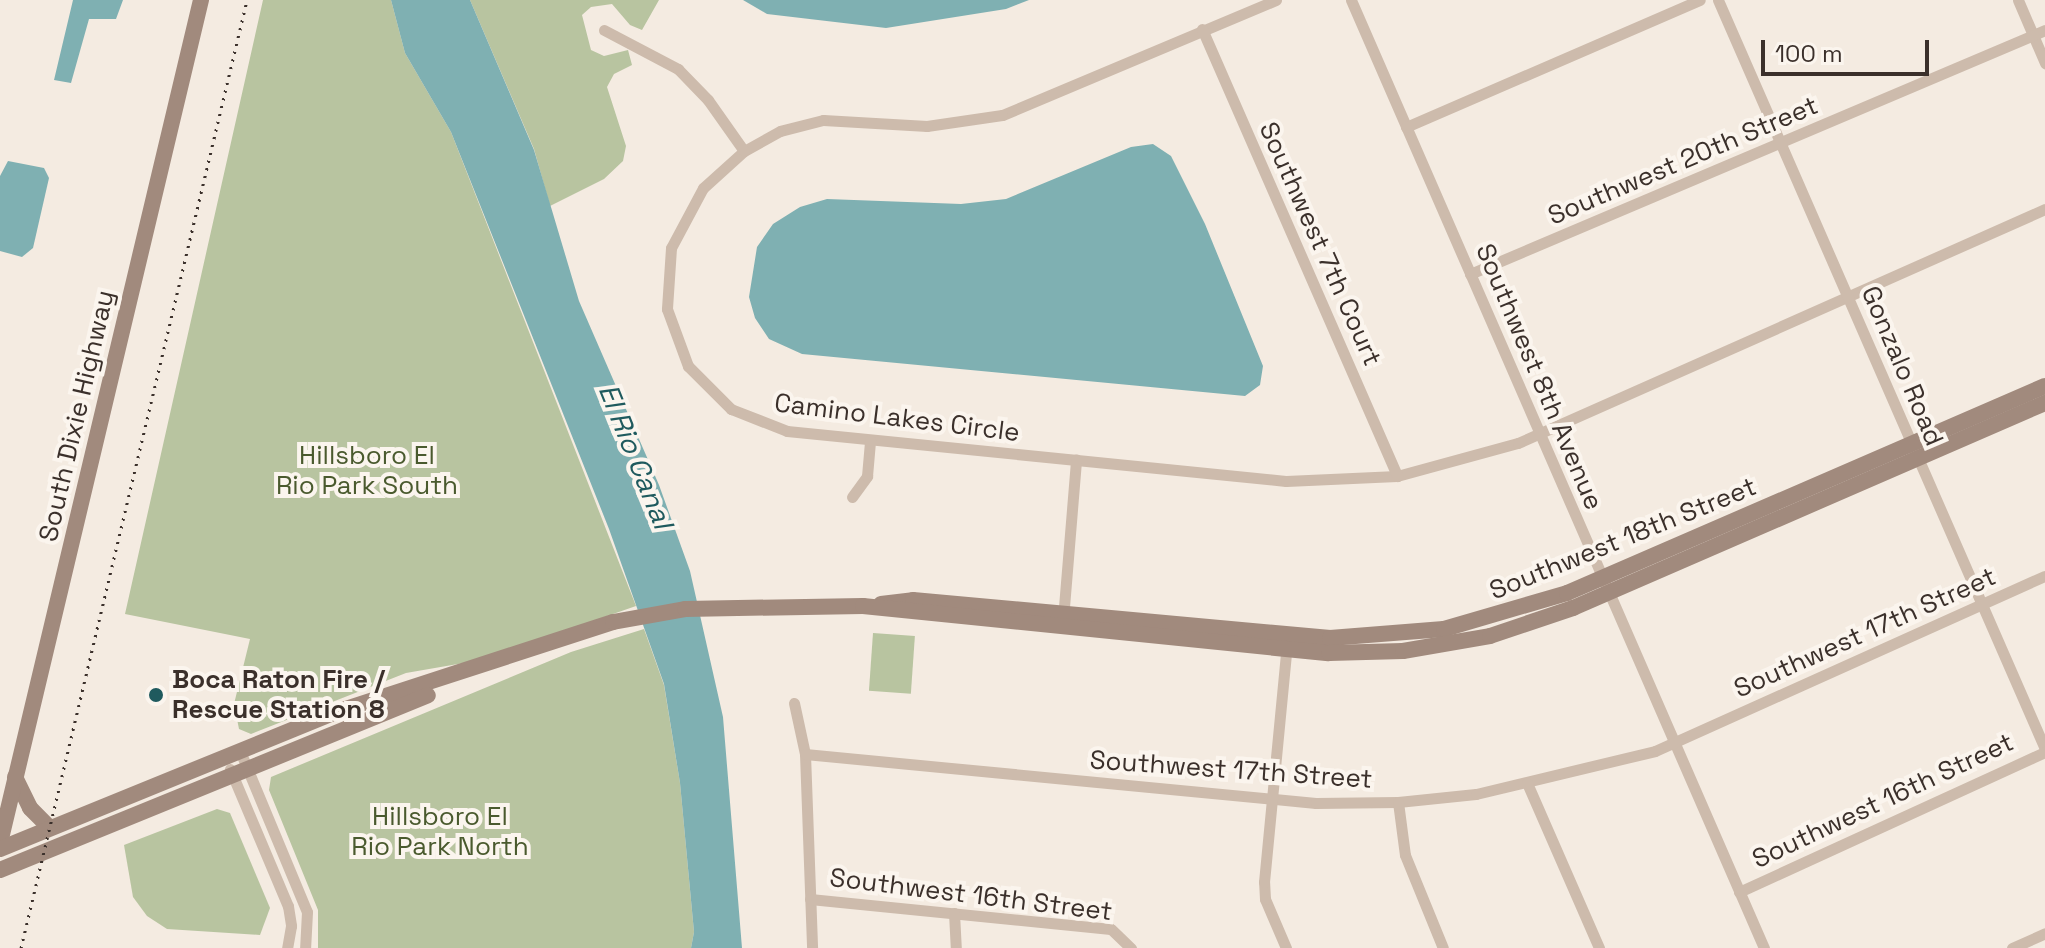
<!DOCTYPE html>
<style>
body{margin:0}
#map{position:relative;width:2045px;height:948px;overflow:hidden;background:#f4ebe1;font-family:"Space Grotesk",sans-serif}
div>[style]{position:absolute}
.green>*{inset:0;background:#b8c4a0;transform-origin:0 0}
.water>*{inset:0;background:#7fb0b2}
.street>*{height:11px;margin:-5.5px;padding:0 5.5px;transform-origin:5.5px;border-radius:5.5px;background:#cdbbac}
.secondary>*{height:16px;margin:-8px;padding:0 8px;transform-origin:8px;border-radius:8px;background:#a18a7d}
.rail>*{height:3px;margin-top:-1.5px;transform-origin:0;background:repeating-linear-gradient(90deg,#3b302b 0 2px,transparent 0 8px)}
.dots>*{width:22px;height:22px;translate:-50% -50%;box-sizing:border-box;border:4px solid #fbf5ee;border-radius:50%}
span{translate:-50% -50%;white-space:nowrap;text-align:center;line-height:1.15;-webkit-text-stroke:8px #fbf5ee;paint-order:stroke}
.street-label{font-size:26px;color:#3b302b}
.park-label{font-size:26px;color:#4a5a2e}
.poi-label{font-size:26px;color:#3b302b;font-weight:700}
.left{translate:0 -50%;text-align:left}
.water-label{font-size:28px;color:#1f5a5e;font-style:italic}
.scale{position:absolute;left:1761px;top:40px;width:168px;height:36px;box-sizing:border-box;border:4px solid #3b302b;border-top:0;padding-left:10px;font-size:24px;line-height:28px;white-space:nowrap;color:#3b302b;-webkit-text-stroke:6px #fbf5ee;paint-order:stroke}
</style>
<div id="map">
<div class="green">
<div style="clip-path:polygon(263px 0,391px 0,405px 53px,451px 132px,636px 606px,481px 660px,406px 673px,251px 734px,239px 729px,234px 704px,250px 639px,125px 614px)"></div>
<div style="clip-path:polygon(470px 0,659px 0,642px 30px,630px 25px,612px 4px,591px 7px,582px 15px,591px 50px,604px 56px,628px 50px,632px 65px,614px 74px,607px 87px,626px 146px,623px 161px,604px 179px,550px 206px,534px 149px)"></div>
<div style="clip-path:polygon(644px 629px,664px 685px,680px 783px,694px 932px,691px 948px,318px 948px,318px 910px,269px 790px,271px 777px,571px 652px)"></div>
<div style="left:873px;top:633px;width:42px;height:58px;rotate:4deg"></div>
<div style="clip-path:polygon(217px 809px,230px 813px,270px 908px,260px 935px,167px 929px,147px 916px,133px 897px,124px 845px)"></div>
</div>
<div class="water">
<div style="clip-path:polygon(73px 0,123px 0,116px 19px,89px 19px,71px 83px,54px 80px)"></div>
<div style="clip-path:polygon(391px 0,470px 0,534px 150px,579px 301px,659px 485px,690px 571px,723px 717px,742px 948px,691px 948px,694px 932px,680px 783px,664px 684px,609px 529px,451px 132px,405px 53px)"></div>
<div style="clip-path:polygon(743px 0,1029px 0,1006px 9px,886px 28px,767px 14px)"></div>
<div style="clip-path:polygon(1153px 144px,1171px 156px,1205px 224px,1263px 366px,1260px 385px,1245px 396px,802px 354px,769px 339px,755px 318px,749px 297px,757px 247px,773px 224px,800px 207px,827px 199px,961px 204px,1006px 199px,1131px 147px)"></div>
<div style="clip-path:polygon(8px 161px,44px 168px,49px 178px,33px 248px,22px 257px,0 251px,0 176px)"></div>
</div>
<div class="street">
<div style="left:1276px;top:0;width:297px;rotate:157.2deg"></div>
<div style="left:1002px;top:115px;width:76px;rotate:171.7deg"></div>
<div style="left:927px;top:126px;width:104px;rotate:-176.7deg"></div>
<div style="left:823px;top:120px;width:44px;rotate:165.7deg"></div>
<div style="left:780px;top:131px;width:41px;rotate:150.9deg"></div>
<div style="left:744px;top:151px;width:55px;rotate:137.9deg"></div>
<div style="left:703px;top:188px;width:68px;rotate:118.1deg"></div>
<div style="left:671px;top:248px;width:61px;rotate:93.8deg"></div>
<div style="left:667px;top:309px;width:61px;rotate:69.8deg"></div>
<div style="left:688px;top:366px;width:61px;rotate:45deg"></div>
<div style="left:731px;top:409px;width:60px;rotate:21.4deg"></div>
<div style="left:787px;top:431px;width:501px;rotate:5.72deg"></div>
<div style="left:1286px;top:481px;width:111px;rotate:-2.6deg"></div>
<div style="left:1397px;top:476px;width:125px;rotate:-15.3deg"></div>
<div style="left:1518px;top:443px;width:577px;rotate:-23.94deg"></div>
<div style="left:1351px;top:0;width:1034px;rotate:66.46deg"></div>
<div style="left:1718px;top:0;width:817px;rotate:66.41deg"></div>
<div style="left:2018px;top:0;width:69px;rotate:66.8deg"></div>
<div style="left:1202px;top:29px;width:488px;rotate:66.4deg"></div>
<div style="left:604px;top:30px;width:84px;rotate:27.8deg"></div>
<div style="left:678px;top:69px;width:43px;rotate:45.9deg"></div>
<div style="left:708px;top:100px;width:62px;rotate:54.8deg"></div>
<div style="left:1406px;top:127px;width:320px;rotate:-23.4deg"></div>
<div style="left:1470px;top:274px;width:625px;rotate:-22.99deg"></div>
<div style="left:852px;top:497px;width:26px;rotate:-54deg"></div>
<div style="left:867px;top:476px;width:36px;rotate:-85deg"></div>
<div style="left:1063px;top:619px;width:160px;rotate:-85.3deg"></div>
<div style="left:794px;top:703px;width:52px;rotate:77.8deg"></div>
<div style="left:805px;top:754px;width:194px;rotate:87.9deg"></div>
<div style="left:240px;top:751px;width:174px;rotate:67.4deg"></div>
<div style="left:307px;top:912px;width:36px;rotate:93deg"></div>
<div style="left:805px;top:754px;width:513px;rotate:5.48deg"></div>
<div style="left:1316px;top:803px;width:82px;rotate:-0.7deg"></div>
<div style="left:1398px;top:802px;width:78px;rotate:-5.9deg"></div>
<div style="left:1476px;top:794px;width:184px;rotate:-13.5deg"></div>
<div style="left:1655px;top:751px;width:427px;rotate:-24.2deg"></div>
<div style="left:230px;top:769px;width:149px;rotate:67.1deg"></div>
<div style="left:288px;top:906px;width:20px;rotate:81deg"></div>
<div style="left:291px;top:926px;width:22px;rotate:100deg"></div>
<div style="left:1527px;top:783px;width:180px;rotate:66.4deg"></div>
<div style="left:1398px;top:802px;width:53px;rotate:82.5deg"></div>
<div style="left:1405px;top:855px;width:100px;rotate:67.8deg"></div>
<div style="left:1739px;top:892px;width:337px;rotate:-24.6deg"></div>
<div style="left:810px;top:899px;width:302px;rotate:5.7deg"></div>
<div style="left:1111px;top:929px;width:28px;rotate:44deg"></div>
<div style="left:954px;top:913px;width:35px;rotate:87deg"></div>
<div style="left:1286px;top:948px;width:53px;rotate:-113.2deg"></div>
<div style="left:1265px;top:899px;width:17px;rotate:-93deg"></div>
<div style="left:1264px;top:882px;width:241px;rotate:-84.5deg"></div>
<div style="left:2012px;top:948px;width:36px;rotate:-24deg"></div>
</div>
<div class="secondary">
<div style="left:881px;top:604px;width:32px;rotate:-7deg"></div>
<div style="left:913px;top:600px;width:419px;rotate:5.2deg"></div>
<div style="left:1330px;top:638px;width:114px;rotate:-4.5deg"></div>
<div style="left:1444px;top:629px;width:128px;rotate:-16.3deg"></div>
<div style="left:1567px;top:593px;width:521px;rotate:-23.42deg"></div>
<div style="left:15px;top:777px;width:34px;rotate:64deg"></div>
<div style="left:30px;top:808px;width:28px;rotate:45deg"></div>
<div style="left:0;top:843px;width:867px;rotate:-76.59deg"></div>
<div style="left:0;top:849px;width:357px;rotate:-22.2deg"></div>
<div style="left:330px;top:714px;width:298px;rotate:-18deg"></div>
<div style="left:613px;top:622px;width:73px;rotate:-10.2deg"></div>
<div style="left:685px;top:609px;width:178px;rotate:-1deg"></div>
<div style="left:863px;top:606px;width:468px;rotate:5.8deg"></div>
<div style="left:1329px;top:653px;width:74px;rotate:-1.5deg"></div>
<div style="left:1403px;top:651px;width:88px;rotate:-9.8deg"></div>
<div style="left:1490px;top:636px;width:88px;rotate:-18.6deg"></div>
<div style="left:1573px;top:608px;width:515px;rotate:-23.48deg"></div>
<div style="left:0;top:870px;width:462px;rotate:-22.2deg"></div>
</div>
<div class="rail">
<div style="left:21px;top:948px;width:975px;rotate:-76.59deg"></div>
</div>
<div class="dots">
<div style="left:156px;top:695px;background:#1f5a5e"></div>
</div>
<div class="street-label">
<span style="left:1683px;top:161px;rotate:-23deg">Southwest 20th Street</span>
<span style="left:1320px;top:244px;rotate:66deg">Southwest 7th Court</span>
<span style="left:1902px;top:366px;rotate:67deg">Gonzalo Road</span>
<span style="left:1539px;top:377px;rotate:67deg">Southwest 8th Avenue</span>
<span style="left:77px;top:416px;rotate:-77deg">South Dixie Highway</span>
<span style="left:897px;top:418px;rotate:7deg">Camino Lakes Circle</span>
<span style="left:1623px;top:539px;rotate:-22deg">Southwest 18th Street</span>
<span style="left:1865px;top:633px;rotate:-24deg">Southwest 17th Street</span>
<span style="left:1231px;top:770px;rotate:4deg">Southwest 17th Street</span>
<span style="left:1883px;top:801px;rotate:-25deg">Southwest 16th Street</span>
<span style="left:971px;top:895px;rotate:7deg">Southwest 16th Street</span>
</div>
<div class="park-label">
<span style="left:367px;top:471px">Hillsboro El<br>Rio Park South</span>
<span style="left:440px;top:832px">Hillsboro El<br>Rio Park North</span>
</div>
<div class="poi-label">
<span class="left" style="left:172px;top:695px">Boca Raton Fire /<br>Rescue Station 8</span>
</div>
<div class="water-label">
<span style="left:636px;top:456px;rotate:68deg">El Rio Canal</span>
</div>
<div class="scale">100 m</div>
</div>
